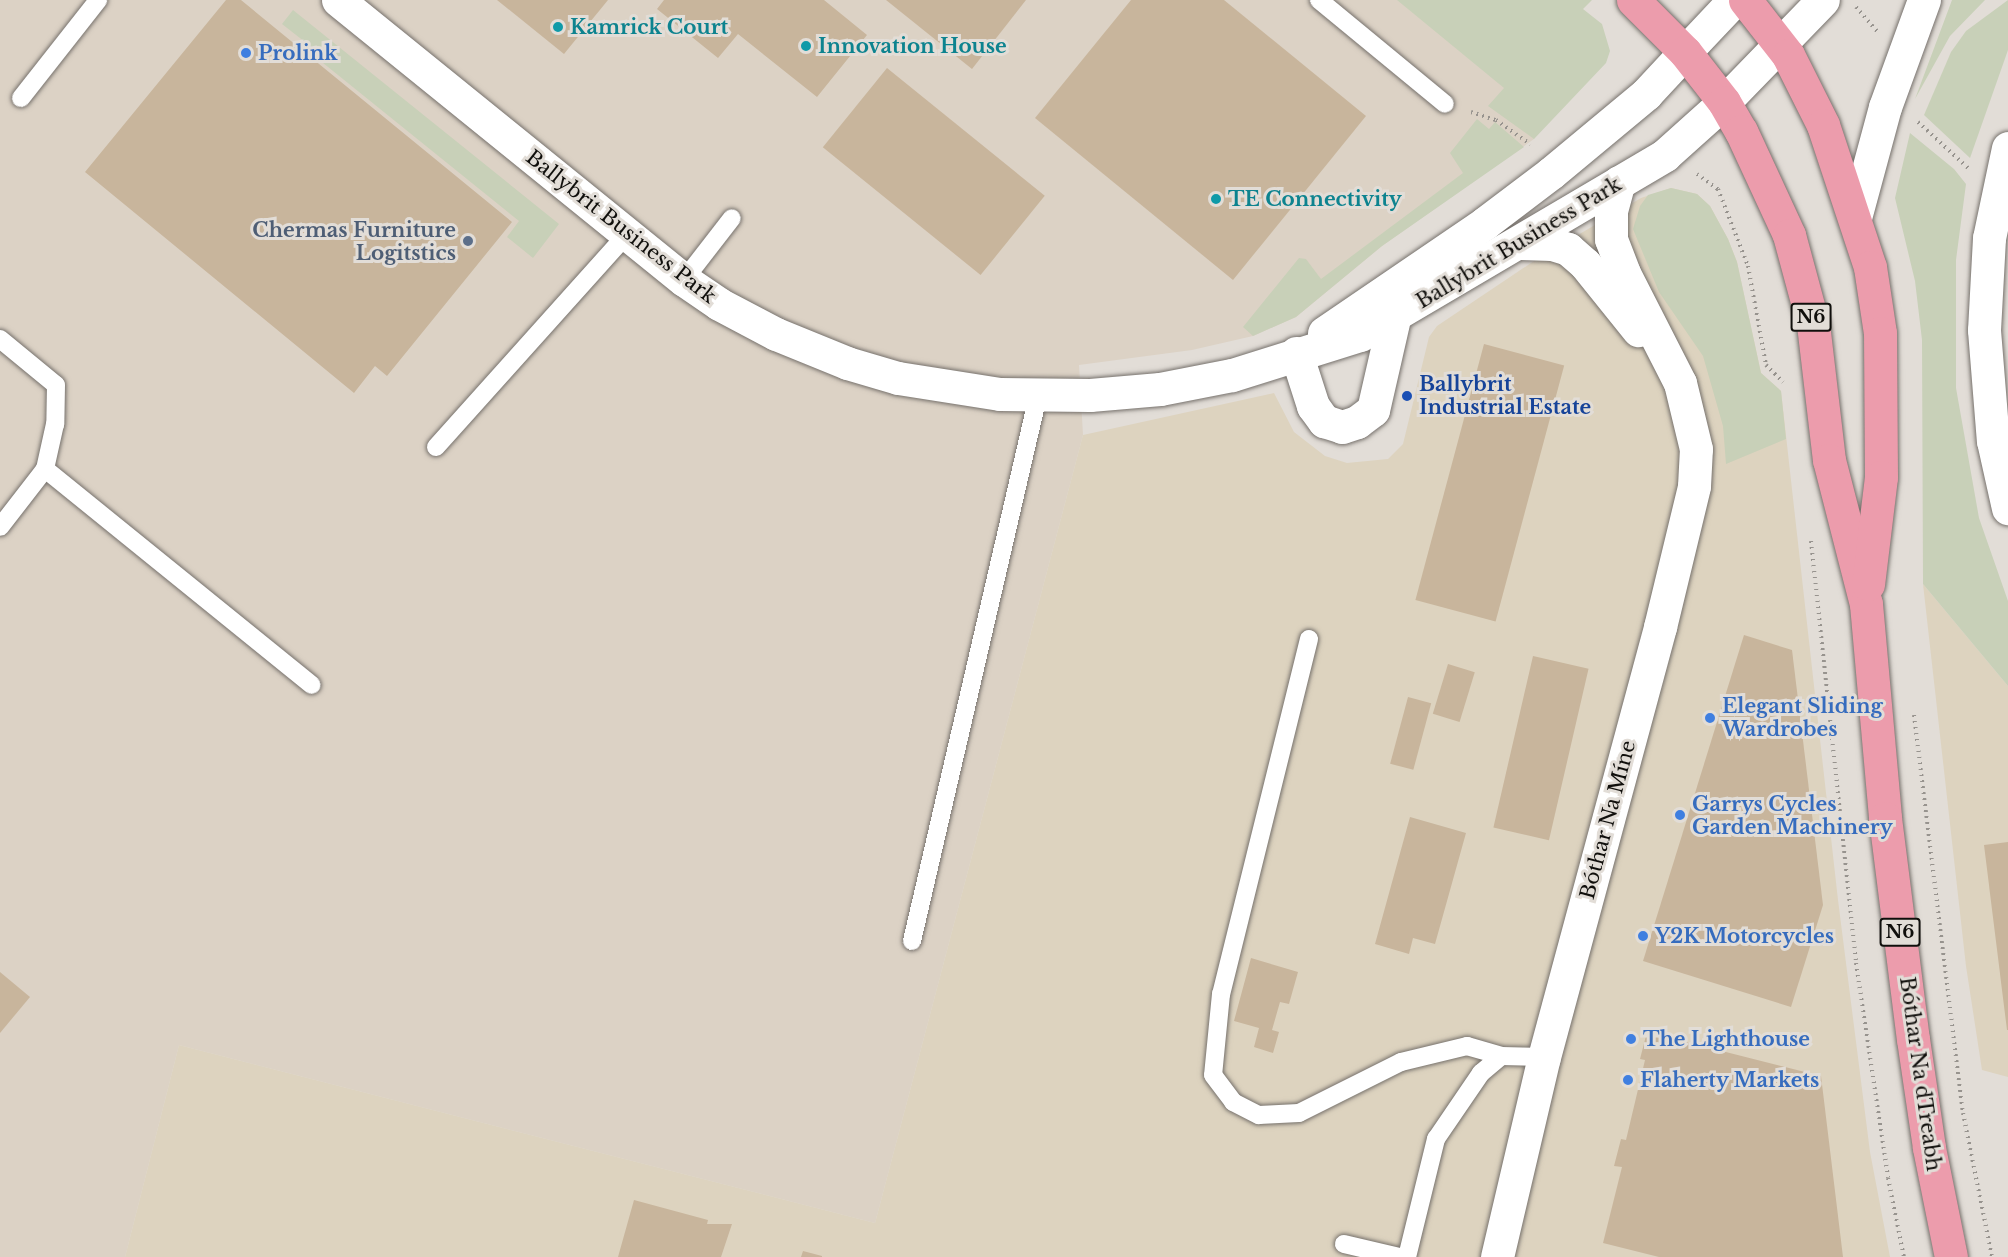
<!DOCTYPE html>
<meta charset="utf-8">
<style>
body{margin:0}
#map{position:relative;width:2008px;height:1257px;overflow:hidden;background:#e2ddd7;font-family:"Libre Baskerville",serif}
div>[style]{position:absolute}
.built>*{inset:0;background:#dcd2c5}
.industrial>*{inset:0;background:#ddd3bf}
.green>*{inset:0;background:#c8d0b8}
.building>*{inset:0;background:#c8b59c;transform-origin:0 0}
.path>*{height:4px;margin-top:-2px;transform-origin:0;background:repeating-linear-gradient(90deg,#97938e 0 1.5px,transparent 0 6px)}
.roads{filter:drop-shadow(0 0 2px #76716c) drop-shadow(0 0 2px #76716c)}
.service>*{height:18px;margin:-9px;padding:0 9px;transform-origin:9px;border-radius:9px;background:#fff}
.minor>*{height:33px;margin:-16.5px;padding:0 16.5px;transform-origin:16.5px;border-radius:16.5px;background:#fff}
.secondary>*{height:33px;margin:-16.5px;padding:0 16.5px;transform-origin:16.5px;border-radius:16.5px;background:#fff}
.trunk>*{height:33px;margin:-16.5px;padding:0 16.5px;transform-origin:16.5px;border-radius:16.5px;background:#ec9cac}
.dots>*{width:16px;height:16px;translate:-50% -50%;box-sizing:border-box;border:3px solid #e2ddd7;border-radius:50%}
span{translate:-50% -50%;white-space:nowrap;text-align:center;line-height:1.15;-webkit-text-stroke:6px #e2ddd7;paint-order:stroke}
.shield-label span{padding:2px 4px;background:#e2ddd7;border:2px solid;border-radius:4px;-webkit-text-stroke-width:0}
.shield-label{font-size:18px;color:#100f0c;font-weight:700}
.culture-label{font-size:20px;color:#0d838f;font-weight:700}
.left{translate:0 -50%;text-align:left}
.shop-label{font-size:20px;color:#366cbe;font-weight:700}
.street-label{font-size:20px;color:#100f0c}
.service-label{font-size:20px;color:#4e5e75;font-weight:700}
.right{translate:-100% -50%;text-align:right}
.transit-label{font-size:20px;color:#164399;font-weight:700}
</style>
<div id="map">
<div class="built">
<div style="clip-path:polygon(0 0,1466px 0,1552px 101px,1534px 139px,1382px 246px,1296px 317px,1253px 336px,1192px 350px,1079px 365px,1083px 435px,875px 1223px,179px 1045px,125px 1257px,0 1257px)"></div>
</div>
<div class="industrial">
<div style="clip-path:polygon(1671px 188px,1697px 194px,1710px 206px,1728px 239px,1737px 262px,1761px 373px,1781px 391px,1838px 900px,1870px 1152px,1890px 1257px,125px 1257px,179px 1045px,875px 1223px,1083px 435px,1274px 393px,1294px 432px,1325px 456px,1347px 463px,1388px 459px,1403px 444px,1429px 337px,1437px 326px,1537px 259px,1641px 198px)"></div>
<div style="clip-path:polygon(1923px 584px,2008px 686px,2008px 1077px,1982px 1070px,1966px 966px)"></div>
</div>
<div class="green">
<div style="clip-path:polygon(1397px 0,1592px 0,1583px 9px,1602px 24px,1610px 51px,1606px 63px,1534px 139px,1488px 106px,1504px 88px)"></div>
<div style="clip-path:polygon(1952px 0,1985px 0,1950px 36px,1915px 99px)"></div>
<div style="clip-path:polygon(2008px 0,2008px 50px,1970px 158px,1924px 115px,1951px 52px,1966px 31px)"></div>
<div style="clip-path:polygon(293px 10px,559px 224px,533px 258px,507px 237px,519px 221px,302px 46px,305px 42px,282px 24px)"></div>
<div style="clip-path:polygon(1477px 119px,1489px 129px,1495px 122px,1524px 147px,1382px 246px,1296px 317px,1253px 336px,1243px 327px,1299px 258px,1306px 259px,1321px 279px,1463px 173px,1450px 153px)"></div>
<div style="clip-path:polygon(1910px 133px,1954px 169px,1966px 184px,1956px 260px,1956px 388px,1979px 518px,2008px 601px,2008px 686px,1923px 584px,1922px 340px,1915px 281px,1895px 198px)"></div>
<div style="clip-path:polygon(1671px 188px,1697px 194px,1710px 206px,1728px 239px,1737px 262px,1761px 373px,1781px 391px,1786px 439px,1726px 464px,1723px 426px,1703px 356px,1659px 292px,1633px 229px,1640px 206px,1648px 195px)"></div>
</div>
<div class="building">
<div style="clip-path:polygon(226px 0,241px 0,512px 222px,387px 376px,375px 366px,354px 393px,85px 172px)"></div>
<div style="clip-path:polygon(497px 0,608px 0,564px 54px)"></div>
<div style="clip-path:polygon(664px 0,824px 0,867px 35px,817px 97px,738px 34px,718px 58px,657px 9px)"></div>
<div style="clip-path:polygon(886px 0,1026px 0,972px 69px)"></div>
<div style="clip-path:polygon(1131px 0,1224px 0,1366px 116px,1233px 280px,1035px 118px)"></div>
<div style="left:887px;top:68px;width:203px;height:102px;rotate:39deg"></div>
<div style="left:1484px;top:344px;width:83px;height:265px;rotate:15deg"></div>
<div style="clip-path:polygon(1744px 635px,1792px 650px,1823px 905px,1791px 1007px,1643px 961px)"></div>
<div style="left:1533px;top:656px;width:57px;height:176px;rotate:13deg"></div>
<div style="left:1448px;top:664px;width:28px;height:52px;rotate:17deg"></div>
<div style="left:1408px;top:697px;width:24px;height:69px;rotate:15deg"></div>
<div style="clip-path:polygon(1410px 817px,1466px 833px,1435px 944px,1413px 938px,1409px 954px,1375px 944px)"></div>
<div style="clip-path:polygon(2008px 842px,2008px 1030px,2007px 1030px,1984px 845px)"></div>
<div style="clip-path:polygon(1251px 958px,1298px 972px,1289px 1004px,1280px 1002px,1272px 1030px,1279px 1032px,1273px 1053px,1254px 1047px,1259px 1028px,1234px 1021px)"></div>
<div style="clip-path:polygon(0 972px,30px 997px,0 1033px)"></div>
<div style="clip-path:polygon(1647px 1032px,1821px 1076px,1843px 1257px,1659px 1257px,1603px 1243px,1622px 1167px,1614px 1166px,1621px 1139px,1626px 1140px,1645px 1060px,1640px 1059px)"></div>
<div style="clip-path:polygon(634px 1200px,708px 1220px,707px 1224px,732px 1224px,721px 1257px,618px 1257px)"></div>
<div style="clip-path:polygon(803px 1251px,822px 1256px,822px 1257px,801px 1257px)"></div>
</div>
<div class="path">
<div style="left:1856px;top:7px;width:32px;rotate:49deg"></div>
<div style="left:1471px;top:112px;width:26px;rotate:18deg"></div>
<div style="left:1496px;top:120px;width:42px;rotate:35.2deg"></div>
<div style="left:1918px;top:122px;width:68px;rotate:42.6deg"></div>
<div style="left:1697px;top:174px;width:26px;rotate:36deg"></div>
<div style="left:1718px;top:189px;width:83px;rotate:68.7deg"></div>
<div style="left:1748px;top:266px;width:101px;rotate:79.7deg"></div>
<div style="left:1766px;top:365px;width:24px;rotate:45deg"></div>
<div style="left:1811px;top:541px;width:424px;rotate:83.9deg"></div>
<div style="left:1856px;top:963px;width:217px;rotate:81.5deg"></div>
<div style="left:1888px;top:1178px;width:81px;rotate:78.6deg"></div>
<div style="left:1914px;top:715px;width:401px;rotate:83deg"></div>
<div style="left:1963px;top:1113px;width:147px;rotate:78.6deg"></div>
</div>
<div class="roads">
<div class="service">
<div style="left:1319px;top:0;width:163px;rotate:39.5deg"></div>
<div style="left:21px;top:98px;width:125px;rotate:-51.8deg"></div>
<div style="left:684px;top:280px;width:78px;rotate:-52.3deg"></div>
<div style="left:0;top:339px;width:72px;rotate:39.4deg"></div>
<div style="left:56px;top:385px;width:39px;rotate:91deg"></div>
<div style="left:55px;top:424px;width:46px;rotate:102.5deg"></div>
<div style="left:45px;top:469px;width:73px;rotate:127.8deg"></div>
<div style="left:436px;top:447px;width:286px;rotate:-48.1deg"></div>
<div style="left:45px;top:469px;width:343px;rotate:39deg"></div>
<div style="left:1309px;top:639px;width:366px;rotate:103.9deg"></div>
<div style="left:1221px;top:994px;width:81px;rotate:95.6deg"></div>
<div style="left:1213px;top:1075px;width:34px;rotate:53deg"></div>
<div style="left:1233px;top:1102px;width:29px;rotate:27deg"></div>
<div style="left:1259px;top:1115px;width:40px;rotate:-2.9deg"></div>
<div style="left:1299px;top:1113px;width:114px;rotate:-26.6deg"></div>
<div style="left:1401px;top:1062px;width:68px;rotate:-13.6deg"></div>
<div style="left:1467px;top:1046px;width:35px;rotate:16deg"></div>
<div style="left:1501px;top:1056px;width:43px;rotate:1.3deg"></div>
<div style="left:912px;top:941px;width:559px;rotate:-76.98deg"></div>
<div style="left:1344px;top:1244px;width:57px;rotate:13.3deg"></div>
<div style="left:1407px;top:1257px;width:122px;rotate:-76.2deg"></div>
<div style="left:1436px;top:1139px;width:80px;rotate:-55.7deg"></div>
<div style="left:1481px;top:1073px;width:26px;rotate:-40deg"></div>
</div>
<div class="minor">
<div style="left:338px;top:0;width:445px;rotate:39deg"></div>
<div style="left:684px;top:280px;width:42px;rotate:34.4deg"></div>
<div style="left:719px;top:304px;width:64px;rotate:27.8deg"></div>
<div style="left:776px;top:334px;width:77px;rotate:22.2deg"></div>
<div style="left:847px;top:363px;width:53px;rotate:16.4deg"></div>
<div style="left:898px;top:378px;width:103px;rotate:8.9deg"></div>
<div style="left:1000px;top:394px;width:90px;rotate:0.6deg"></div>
<div style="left:1090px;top:395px;width:70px;rotate:-4.9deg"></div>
<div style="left:1160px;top:389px;width:73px;rotate:-11deg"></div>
<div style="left:1232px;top:375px;width:134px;rotate:-17.4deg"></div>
<div style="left:1360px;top:335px;width:354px;rotate:-30.5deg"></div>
<div style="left:1665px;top:155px;width:79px;rotate:-41.9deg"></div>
<div style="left:1520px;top:243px;width:32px;rotate:2deg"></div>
<div style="left:1552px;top:244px;width:17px;rotate:17deg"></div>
<div style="left:1568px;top:249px;width:23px;rotate:41deg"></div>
<div style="left:1585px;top:264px;width:85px;rotate:51.2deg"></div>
<div style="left:1324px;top:333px;width:195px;rotate:-34.3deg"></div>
<div style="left:1485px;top:223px;width:83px;rotate:-37.1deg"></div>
<div style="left:1551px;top:173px;width:124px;rotate:-39.7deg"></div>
<div style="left:1646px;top:94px;width:57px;rotate:-47.1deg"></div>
<div style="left:1296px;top:353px;width:56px;rotate:72.2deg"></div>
<div style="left:1313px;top:406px;width:19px;rotate:54deg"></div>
<div style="left:1324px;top:421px;width:19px;rotate:18deg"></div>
<div style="left:1342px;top:427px;width:16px;rotate:-18deg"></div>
<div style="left:1357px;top:422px;width:20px;rotate:-37deg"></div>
<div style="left:1373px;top:410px;width:94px;rotate:-77.1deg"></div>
<div style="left:1497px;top:1257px;width:205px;rotate:-76.8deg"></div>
<div style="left:1544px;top:1057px;width:445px;rotate:-74.9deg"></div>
<div style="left:1660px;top:627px;width:145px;rotate:-76.4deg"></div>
<div style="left:1694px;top:486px;width:37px;rotate:-87deg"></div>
<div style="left:1696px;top:449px;width:68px;rotate:-103.6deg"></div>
<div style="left:1680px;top:383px;width:123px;rotate:-117deg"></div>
<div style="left:1624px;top:273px;width:36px;rotate:-111deg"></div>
<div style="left:1611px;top:239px;width:28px;rotate:-90deg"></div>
<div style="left:1611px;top:211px;width:30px;rotate:-75deg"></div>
</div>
<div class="secondary">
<div style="left:1685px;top:52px;width:71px;rotate:-46.7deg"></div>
<div style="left:1724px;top:102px;width:142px;rotate:-45.9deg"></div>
<div style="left:2008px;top:148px;width:92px;rotate:101.9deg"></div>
<div style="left:1989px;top:238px;width:92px;rotate:93.1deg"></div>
<div style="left:1984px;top:330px;width:111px;rotate:85.4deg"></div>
<div style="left:1993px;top:441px;width:69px;rotate:77.4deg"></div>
<div style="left:1855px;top:218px;width:115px;rotate:-74.9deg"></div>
<div style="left:1885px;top:107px;width:114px;rotate:-70deg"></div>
</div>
<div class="trunk">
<div style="left:1633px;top:0;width:74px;rotate:45deg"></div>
<div style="left:1685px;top:52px;width:63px;rotate:52deg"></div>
<div style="left:1724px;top:102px;width:34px;rotate:60deg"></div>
<div style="left:1741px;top:131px;width:115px;rotate:65.2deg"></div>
<div style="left:1789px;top:235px;width:92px;rotate:74.9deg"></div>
<div style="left:1813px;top:324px;width:137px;rotate:83.3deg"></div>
<div style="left:1829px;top:460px;width:149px;rotate:75.6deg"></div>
<div style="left:1866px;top:604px;width:215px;rotate:84.9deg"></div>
<div style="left:1885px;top:818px;width:223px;rotate:82.8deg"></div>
<div style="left:1913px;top:1039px;width:110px;rotate:81.6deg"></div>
<div style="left:1929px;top:1148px;width:111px;rotate:78.6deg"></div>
<div style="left:1745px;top:0;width:70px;rotate:52deg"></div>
<div style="left:1788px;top:55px;width:78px;rotate:63.4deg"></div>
<div style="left:1823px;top:125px;width:150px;rotate:71.7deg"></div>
<div style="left:1870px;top:267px;width:67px;rotate:81.4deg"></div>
<div style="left:1880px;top:333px;width:144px;rotate:89.6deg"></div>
<div style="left:1881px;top:477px;width:108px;rotate:96.9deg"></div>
</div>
</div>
<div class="dots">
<div style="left:558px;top:27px;background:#0f9aa8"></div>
<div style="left:806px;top:46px;background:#0f9aa8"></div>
<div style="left:246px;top:53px;background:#3f7fe0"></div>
<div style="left:1216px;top:199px;background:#0f9aa8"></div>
<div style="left:468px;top:241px;background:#5c6f8a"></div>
<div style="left:1407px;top:396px;background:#1a4fb4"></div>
<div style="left:1710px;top:718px;background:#3f7fe0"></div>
<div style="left:1680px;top:815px;background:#3f7fe0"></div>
<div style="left:1643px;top:936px;background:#3f7fe0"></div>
<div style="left:1631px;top:1039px;background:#3f7fe0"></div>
<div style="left:1628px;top:1080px;background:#3f7fe0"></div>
</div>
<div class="shield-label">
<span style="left:1811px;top:317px">N6</span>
<span style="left:1900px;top:932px">N6</span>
</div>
<div class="culture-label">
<span class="left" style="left:570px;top:27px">Kamrick Court</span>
<span class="left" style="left:818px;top:46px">Innovation House</span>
<span class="left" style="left:1228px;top:199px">TE Connectivity</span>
</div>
<div class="shop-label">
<span class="left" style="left:258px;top:53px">Prolink</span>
<span class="left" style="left:1722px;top:718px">Elegant Sliding<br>Wardrobes</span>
<span class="left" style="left:1692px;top:816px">Garrys Cycles<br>Garden Machinery</span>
<span class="left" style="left:1655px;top:936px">Y2K Motorcycles</span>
<span class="left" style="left:1643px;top:1039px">The Lighthouse</span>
<span class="left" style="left:1640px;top:1080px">Flaherty Markets</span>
</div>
<div class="street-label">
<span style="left:621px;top:227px;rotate:38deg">Ballybrit Business Park</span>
<span style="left:1519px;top:243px;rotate:-31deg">Ballybrit Business Park</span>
<span style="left:1608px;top:820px;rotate:-75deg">Bóthar Na Míne</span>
<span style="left:1920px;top:1074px;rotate:82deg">Bóthar Na dTreabh</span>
</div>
<div class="service-label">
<span class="right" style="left:456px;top:242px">Chermas Furniture<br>Logitstics</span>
</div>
<div class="transit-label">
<span class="left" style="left:1419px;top:396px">Ballybrit<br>Industrial Estate</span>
</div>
</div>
